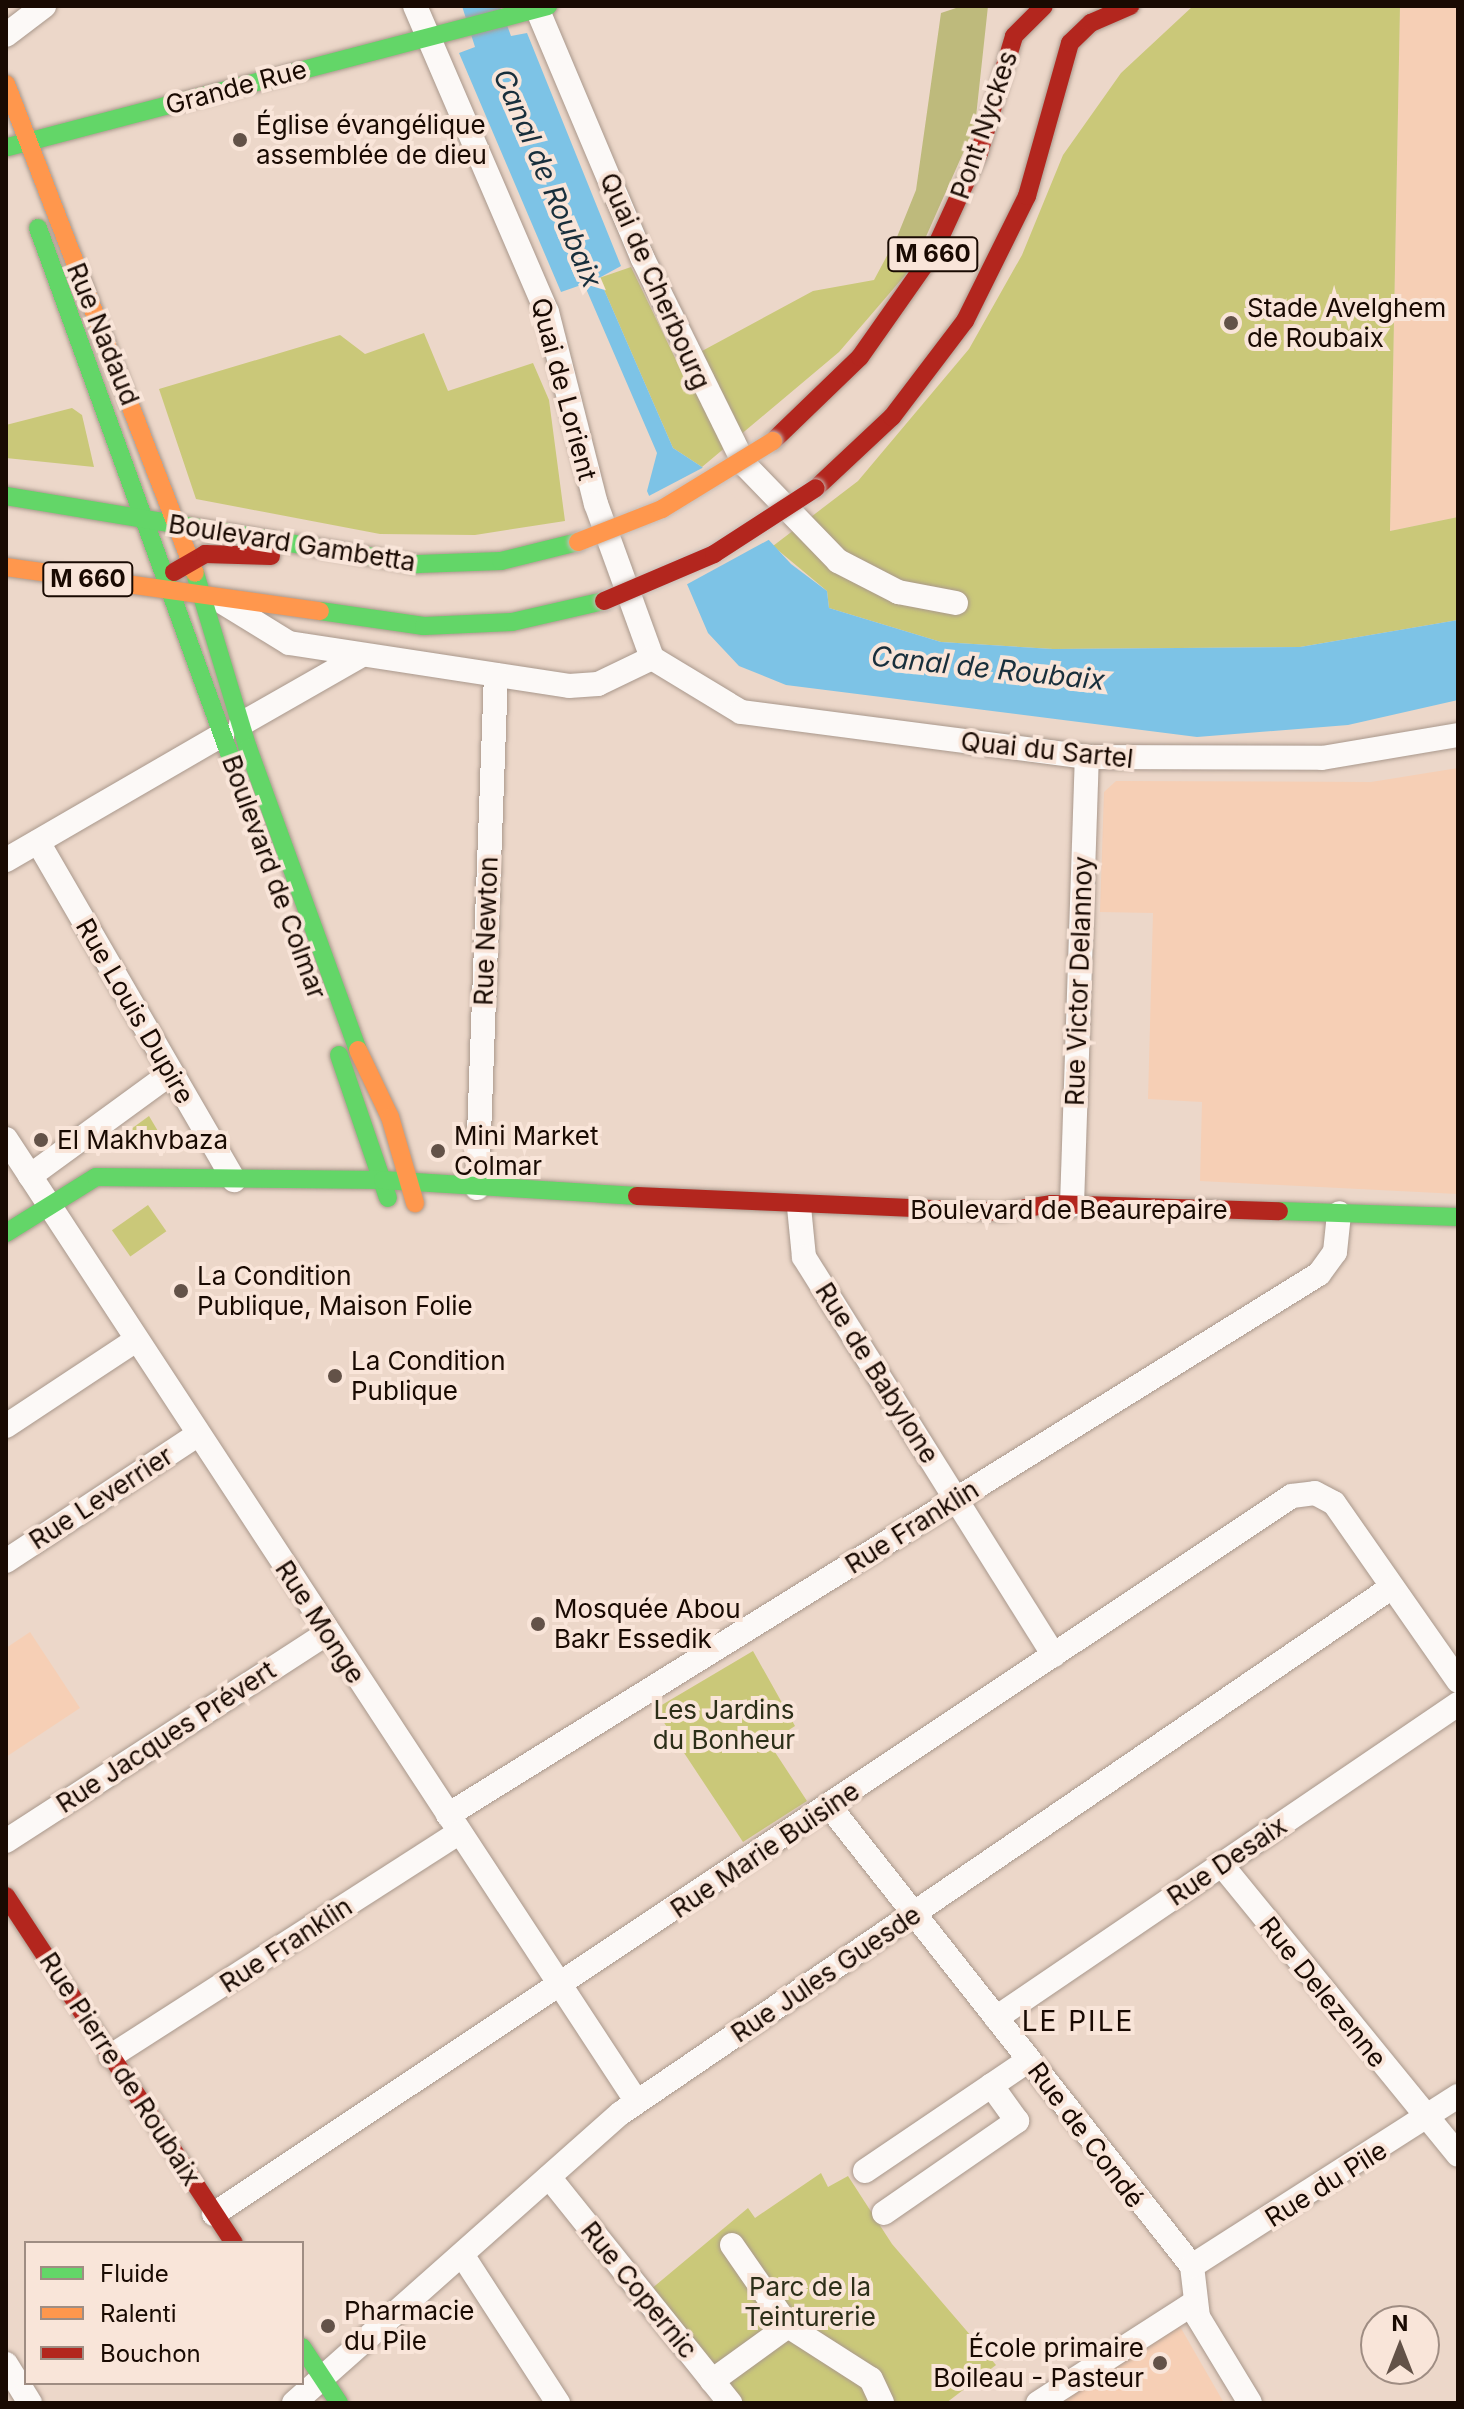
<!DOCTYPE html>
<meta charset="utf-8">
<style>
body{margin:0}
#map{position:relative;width:1464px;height:2409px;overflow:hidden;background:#ecd7c9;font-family:Inter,sans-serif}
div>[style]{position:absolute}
.built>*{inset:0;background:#f6cfb5}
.green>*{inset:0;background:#cac879;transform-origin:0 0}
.forest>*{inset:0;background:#beba7c}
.water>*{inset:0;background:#7dc3e6}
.pier>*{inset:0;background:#ecd7c9}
.roads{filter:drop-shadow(0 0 2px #a9988c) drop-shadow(0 0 2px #a9988c)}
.street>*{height:24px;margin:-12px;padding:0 12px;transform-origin:12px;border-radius:12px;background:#fcf9f7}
.fast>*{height:18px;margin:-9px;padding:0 9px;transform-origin:9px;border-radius:9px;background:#63d668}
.slow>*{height:18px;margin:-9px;padding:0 9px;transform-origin:9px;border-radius:9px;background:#ff974d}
.jam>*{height:18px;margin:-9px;padding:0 9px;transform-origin:9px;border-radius:9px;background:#b3261e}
.bridges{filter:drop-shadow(0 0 2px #c5bbb5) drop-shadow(0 0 2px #c5bbb5)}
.slow-bridge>*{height:18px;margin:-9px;padding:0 9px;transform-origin:9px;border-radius:9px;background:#ff974d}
.jam-bridge>*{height:18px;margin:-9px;padding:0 9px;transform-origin:9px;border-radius:9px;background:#b3261e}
.dots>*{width:22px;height:22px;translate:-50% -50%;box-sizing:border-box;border:4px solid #f9e5d9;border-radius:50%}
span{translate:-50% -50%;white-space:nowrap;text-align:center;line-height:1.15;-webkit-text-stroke:8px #f9e5d9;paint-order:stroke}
.shield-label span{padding:2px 6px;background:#f9e5d9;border:2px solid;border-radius:6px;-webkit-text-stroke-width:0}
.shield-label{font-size:24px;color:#190a02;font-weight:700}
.street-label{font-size:26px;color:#190a02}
.poi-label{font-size:26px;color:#190a02}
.left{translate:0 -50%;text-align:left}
.right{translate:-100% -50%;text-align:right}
.park-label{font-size:26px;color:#2c2f18}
.water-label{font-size:28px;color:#182f3c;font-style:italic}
.neighbourhood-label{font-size:28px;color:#190a02;letter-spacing:2px}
.frame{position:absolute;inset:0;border:8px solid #190a02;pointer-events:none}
.legend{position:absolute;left:24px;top:2241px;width:280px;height:144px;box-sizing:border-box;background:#f9e5d9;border:2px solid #9f8d83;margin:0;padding:10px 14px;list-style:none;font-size:24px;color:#190a02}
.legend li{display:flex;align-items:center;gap:16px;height:40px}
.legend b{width:40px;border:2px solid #9f8d83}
.north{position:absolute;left:1360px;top:2305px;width:80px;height:80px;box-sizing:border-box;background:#f9e5d9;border:2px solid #9f8d83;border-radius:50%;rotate:0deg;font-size:22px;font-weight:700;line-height:32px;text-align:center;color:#190a02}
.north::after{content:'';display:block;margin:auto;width:28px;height:36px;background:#635248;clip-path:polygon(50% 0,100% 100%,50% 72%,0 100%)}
</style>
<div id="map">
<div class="built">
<div style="clip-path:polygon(1400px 6px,1458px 6px,1458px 517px,1390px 531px)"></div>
<div style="clip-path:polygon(1458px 768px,1458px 1194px,1200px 1181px,1202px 1102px,1148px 1099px,1153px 913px,1100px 912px,1104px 792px,1116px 781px,1371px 782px)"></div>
<div style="clip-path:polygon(30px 1632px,80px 1708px,6px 1757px,6px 1648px)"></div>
<div style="clip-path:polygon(1178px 2323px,1224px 2403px,1059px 2403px)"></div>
</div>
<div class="green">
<div style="clip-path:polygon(1193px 6px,1400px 6px,1390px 531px,1458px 517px,1458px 620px,1300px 647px,1053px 649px,941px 642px,829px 608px,827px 591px,773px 546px,858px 481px,969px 349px,1022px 255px,1063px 155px,1121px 73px)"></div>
<div style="clip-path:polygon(897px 237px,913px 266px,839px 352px,702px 467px,673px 448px,599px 278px,631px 267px,678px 364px,813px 291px,874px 280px)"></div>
<div style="clip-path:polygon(424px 333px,448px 391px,533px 363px,549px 400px,565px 521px,475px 535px,380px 534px,196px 499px,159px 389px,340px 335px,365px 354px)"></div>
<div style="clip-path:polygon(72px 408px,82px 415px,94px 467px,6px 458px,6px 425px)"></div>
<div style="clip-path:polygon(149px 1116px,168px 1148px,101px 1151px)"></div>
<div style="left:148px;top:1205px;width:32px;height:44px;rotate:55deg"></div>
<div style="clip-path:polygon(753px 1651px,795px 1726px,769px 1743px,807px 1801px,743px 1842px,655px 1709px)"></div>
<div style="clip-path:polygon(821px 2173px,828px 2187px,848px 2176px,892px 2244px,996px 2365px,946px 2403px,743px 2403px,650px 2290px,748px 2208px,755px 2218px)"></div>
</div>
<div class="forest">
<div style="clip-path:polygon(962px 6px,988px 6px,975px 126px,913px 266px,897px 237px,916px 190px,941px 13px)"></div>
</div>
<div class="water">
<div style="clip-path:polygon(462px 6px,500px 6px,511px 36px,527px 33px,621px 266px,599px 278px,673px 448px,702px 467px,791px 564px,827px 591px,829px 608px,941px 642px,1053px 649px,1300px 647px,1458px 620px,1458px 700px,1348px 725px,1197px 737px,786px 685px,739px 666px,708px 633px,647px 491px,657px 453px,584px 284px,561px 292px,459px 53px,475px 47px)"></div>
</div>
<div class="pier">
<div style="clip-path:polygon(706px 466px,772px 538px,682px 587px,645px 498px)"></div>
</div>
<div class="roads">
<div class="street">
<div style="left:415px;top:6px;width:333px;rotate:66.7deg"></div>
<div style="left:547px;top:312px;width:198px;rotate:75.7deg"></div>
<div style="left:596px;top:504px;width:164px;rotate:70deg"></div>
<div style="left:536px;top:6px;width:275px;rotate:67.1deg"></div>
<div style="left:643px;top:259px;width:230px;rotate:63.7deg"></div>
<div style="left:745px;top:465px;width:134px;rotate:45.9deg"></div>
<div style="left:838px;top:561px;width:68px;rotate:27.3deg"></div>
<div style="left:898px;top:592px;width:59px;rotate:10.7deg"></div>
<div style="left:6px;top:35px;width:48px;rotate:-37.3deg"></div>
<div style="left:224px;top:603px;width:76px;rotate:31.6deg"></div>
<div style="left:289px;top:643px;width:283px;rotate:8.7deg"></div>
<div style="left:569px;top:686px;width:29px;rotate:-4deg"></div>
<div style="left:598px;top:684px;width:60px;rotate:-25.7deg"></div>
<div style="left:652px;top:658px;width:104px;rotate:31.2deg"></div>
<div style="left:741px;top:712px;width:349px;rotate:7.4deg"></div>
<div style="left:1087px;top:757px;width:235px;rotate:0.2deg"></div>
<div style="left:1322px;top:758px;width:138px;rotate:-9.6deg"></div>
<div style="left:241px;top:724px;width:137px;rotate:-29.7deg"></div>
<div style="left:38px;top:842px;width:391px;rotate:59.9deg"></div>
<div style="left:6px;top:860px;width:250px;rotate:-30.1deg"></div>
<div style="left:6px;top:1139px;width:1151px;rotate:56.77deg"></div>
<div style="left:30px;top:1176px;width:173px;rotate:-36.1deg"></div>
<div style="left:477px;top:1188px;width:513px;rotate:-87.88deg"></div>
<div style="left:1072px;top:1205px;width:448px;rotate:-88.1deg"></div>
<div style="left:799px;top:1207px;width:50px;rotate:84.3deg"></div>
<div style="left:804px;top:1257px;width:470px;rotate:57.9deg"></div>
<div style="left:6px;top:1426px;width:156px;rotate:-33.5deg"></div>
<div style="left:6px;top:1561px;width:229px;rotate:-33.4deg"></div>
<div style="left:830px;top:1807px;width:585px;rotate:51.74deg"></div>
<div style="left:1192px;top:2266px;width:51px;rotate:83.3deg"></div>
<div style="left:1198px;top:2317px;width:100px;rotate:58.8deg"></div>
<div style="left:448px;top:1815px;width:1025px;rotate:-31.85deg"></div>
<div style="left:1319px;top:1274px;width:27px;rotate:-54deg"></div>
<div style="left:1335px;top:1252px;width:39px;rotate:-84deg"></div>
<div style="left:6px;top:1841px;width:382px;rotate:-32.9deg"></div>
<div style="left:1221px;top:1864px;width:375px;rotate:50.8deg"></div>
<div style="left:996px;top:2018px;width:559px;rotate:-34.2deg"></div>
<div style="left:111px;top:2056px;width:413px;rotate:-32.7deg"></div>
<div style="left:865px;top:2171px;width:198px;rotate:-34.1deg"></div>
<div style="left:549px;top:2177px;width:290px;rotate:51.3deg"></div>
<div style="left:884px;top:2213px;width:162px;rotate:-34.7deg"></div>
<div style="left:1017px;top:2121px;width:44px;rotate:-125.8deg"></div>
<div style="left:214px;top:2214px;width:1295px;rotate:-33.67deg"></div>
<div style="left:1292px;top:1496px;width:23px;rotate:-7deg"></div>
<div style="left:1315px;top:1493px;width:21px;rotate:28deg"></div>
<div style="left:1334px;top:1503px;width:217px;rotate:55.1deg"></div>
<div style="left:732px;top:2245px;width:98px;rotate:55.3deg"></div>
<div style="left:788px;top:2326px;width:98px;rotate:32.6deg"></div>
<div style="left:871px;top:2379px;width:26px;rotate:65deg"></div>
<div style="left:463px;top:2256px;width:175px;rotate:57.1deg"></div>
<div style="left:1192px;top:2266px;width:316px;rotate:-32.6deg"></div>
<div style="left:6px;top:2364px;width:46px;rotate:58.4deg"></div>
<div style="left:712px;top:2381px;width:94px;rotate:-35.9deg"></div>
<div style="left:294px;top:2403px;width:437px;rotate:-41.6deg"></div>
<div style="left:621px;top:2113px;width:933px;rotate:-34.3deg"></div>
<div style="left:1038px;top:2403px;width:185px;rotate:-32.7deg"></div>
</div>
<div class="fast">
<div style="left:8px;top:147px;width:558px;rotate:-14.63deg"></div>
<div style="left:38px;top:228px;width:567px;rotate:70deg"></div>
<div style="left:6px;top:496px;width:418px;rotate:9.4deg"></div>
<div style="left:418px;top:564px;width:83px;rotate:-2.1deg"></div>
<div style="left:501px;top:561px;width:79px;rotate:-13.9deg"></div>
<div style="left:195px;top:573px;width:183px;rotate:73.2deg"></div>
<div style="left:248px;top:748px;width:321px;rotate:70deg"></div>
<div style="left:320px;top:611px;width:105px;rotate:8.2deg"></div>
<div style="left:424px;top:626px;width:88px;rotate:-2.6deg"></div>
<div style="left:512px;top:622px;width:94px;rotate:-12.9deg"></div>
<div style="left:339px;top:1055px;width:151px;rotate:71.1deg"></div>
<div style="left:1279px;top:1211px;width:179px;rotate:1.9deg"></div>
<div style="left:6px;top:1233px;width:106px;rotate:-31.9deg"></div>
<div style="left:96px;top:1177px;width:287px;rotate:0.6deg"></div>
<div style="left:383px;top:1180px;width:255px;rotate:3.6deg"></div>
<div style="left:302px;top:2347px;width:67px;rotate:56.5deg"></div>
</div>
<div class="slow">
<div style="left:6px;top:84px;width:524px;rotate:68.87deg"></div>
<div style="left:6px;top:567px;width:317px;rotate:8deg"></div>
<div style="left:358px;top:1050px;width:74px;rotate:64.5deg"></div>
<div style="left:390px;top:1117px;width:90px;rotate:73.8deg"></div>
</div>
<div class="jam">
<div style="left:773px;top:441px;width:121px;rotate:-44deg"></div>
<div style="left:860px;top:357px;width:127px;rotate:-54.9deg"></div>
<div style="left:933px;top:253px;width:110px;rotate:-65.3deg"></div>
<div style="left:979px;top:153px;width:122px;rotate:-73.3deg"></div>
<div style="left:1014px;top:36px;width:42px;rotate:-45deg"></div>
<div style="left:816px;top:488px;width:104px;rotate:-43.1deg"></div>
<div style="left:892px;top:417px;width:121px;rotate:-52.8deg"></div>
<div style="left:965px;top:321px;width:140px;rotate:-63.6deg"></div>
<div style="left:1027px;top:196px;width:159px;rotate:-74.3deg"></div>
<div style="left:1070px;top:43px;width:29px;rotate:-44deg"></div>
<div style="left:1091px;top:23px;width:43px;rotate:-23.6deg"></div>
<div style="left:174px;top:572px;width:36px;rotate:-30deg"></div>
<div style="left:205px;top:554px;width:66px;rotate:1.7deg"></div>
<div style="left:637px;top:1196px;width:364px;rotate:2.5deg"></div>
<div style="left:1001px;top:1212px;width:52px;rotate:-8.9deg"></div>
<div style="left:1052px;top:1204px;width:227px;rotate:1.8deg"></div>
<div style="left:6px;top:1896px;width:415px;rotate:56.7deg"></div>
</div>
</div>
<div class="bridges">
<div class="slow-bridge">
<div style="left:578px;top:542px;width:90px;rotate:-21.4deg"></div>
<div style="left:662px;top:509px;width:130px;rotate:-31.5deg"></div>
</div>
<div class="jam-bridge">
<div style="left:604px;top:601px;width:120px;rotate:-23.1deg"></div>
<div style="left:714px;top:554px;width:121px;rotate:-32.9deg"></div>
</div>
</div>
<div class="dots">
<div style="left:240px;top:140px;background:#635248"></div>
<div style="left:1231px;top:323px;background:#635248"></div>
<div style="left:41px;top:1140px;background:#635248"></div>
<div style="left:438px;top:1151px;background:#635248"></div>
<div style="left:181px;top:1291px;background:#635248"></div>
<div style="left:335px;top:1376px;background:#635248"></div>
<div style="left:538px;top:1624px;background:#635248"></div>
<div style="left:328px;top:2326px;background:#635248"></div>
<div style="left:1160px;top:2363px;background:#635248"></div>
</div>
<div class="shield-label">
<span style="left:933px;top:254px">M 660</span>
<span style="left:88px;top:579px">M 660</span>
</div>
<div class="street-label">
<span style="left:236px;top:87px;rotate:-15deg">Grande Rue</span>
<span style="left:984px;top:125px;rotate:-71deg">Pont Nyckes</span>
<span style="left:655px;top:281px;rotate:66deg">Quai de Cherbourg</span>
<span style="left:103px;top:334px;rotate:68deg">Rue Nadaud</span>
<span style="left:564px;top:389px;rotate:75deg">Quai de Lorient</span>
<span style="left:292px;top:543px;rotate:9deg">Boulevard Gambetta</span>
<span style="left:1047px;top:750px;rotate:6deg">Quai du Sartel</span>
<span style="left:274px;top:877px;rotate:70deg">Boulevard de Colmar</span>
<span style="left:486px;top:931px;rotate:-88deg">Rue Newton</span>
<span style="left:1079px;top:981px;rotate:-88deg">Rue Victor Delannoy</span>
<span style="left:135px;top:1011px;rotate:60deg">Rue Louis Dupire</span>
<span style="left:1069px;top:1210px">Boulevard de Beaurepaire</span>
<span style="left:877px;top:1373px;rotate:58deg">Rue de Babylone</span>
<span style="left:101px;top:1498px;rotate:-33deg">Rue Leverrier</span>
<span style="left:912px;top:1527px;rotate:-32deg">Rue Franklin</span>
<span style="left:320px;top:1622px;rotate:57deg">Rue Monge</span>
<span style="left:166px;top:1737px;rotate:-33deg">Rue Jacques Prévert</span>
<span style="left:765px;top:1850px;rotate:-34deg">Rue Marie Buisine</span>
<span style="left:1227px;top:1861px;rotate:-34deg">Rue Desaix</span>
<span style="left:286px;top:1945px;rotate:-33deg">Rue Franklin</span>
<span style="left:826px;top:1974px;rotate:-34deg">Rue Jules Guesde</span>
<span style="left:1323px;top:1992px;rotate:51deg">Rue Delezenne</span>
<span style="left:120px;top:2069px;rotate:57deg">Rue Pierre de Roubaix</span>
<span style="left:1086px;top:2135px;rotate:53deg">Rue de Condé</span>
<span style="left:1326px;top:2184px;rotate:-32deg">Rue du Pile</span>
<span style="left:639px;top:2290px;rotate:51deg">Rue Copernic</span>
</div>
<div class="poi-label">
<span class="left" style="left:256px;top:140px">Église évangélique<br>assemblée de dieu</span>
<span class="left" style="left:1247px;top:323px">Stade Avelghem<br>de Roubaix</span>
<span class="left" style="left:454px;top:1151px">Mini Market<br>Colmar</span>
<span class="left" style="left:57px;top:1140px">El Makhvbaza</span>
<span class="left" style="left:197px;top:1291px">La Condition<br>Publique, Maison Folie</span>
<span class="left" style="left:351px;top:1376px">La Condition<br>Publique</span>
<span class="left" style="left:554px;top:1624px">Mosquée Abou<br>Bakr Essedik</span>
<span class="left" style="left:344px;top:2326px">Pharmacie<br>du Pile</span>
<span class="right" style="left:1144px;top:2363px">École primaire<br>Boileau - Pasteur</span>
</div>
<div class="park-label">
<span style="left:724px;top:1725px">Les Jardins<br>du Bonheur</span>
<span style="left:810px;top:2302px">Parc de la<br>Teinturerie</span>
</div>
<div class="water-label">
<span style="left:548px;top:178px;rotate:67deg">Canal de Roubaix</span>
<span style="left:988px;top:668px;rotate:6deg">Canal de Roubaix</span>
</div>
<div class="neighbourhood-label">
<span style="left:1078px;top:2021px">LE PILE</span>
</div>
<div class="frame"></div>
<ul class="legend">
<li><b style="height:10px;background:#63d668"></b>Fluide</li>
<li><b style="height:10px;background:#ff974d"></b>Ralenti</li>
<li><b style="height:10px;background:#b3261e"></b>Bouchon</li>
</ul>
<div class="north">N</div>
</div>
